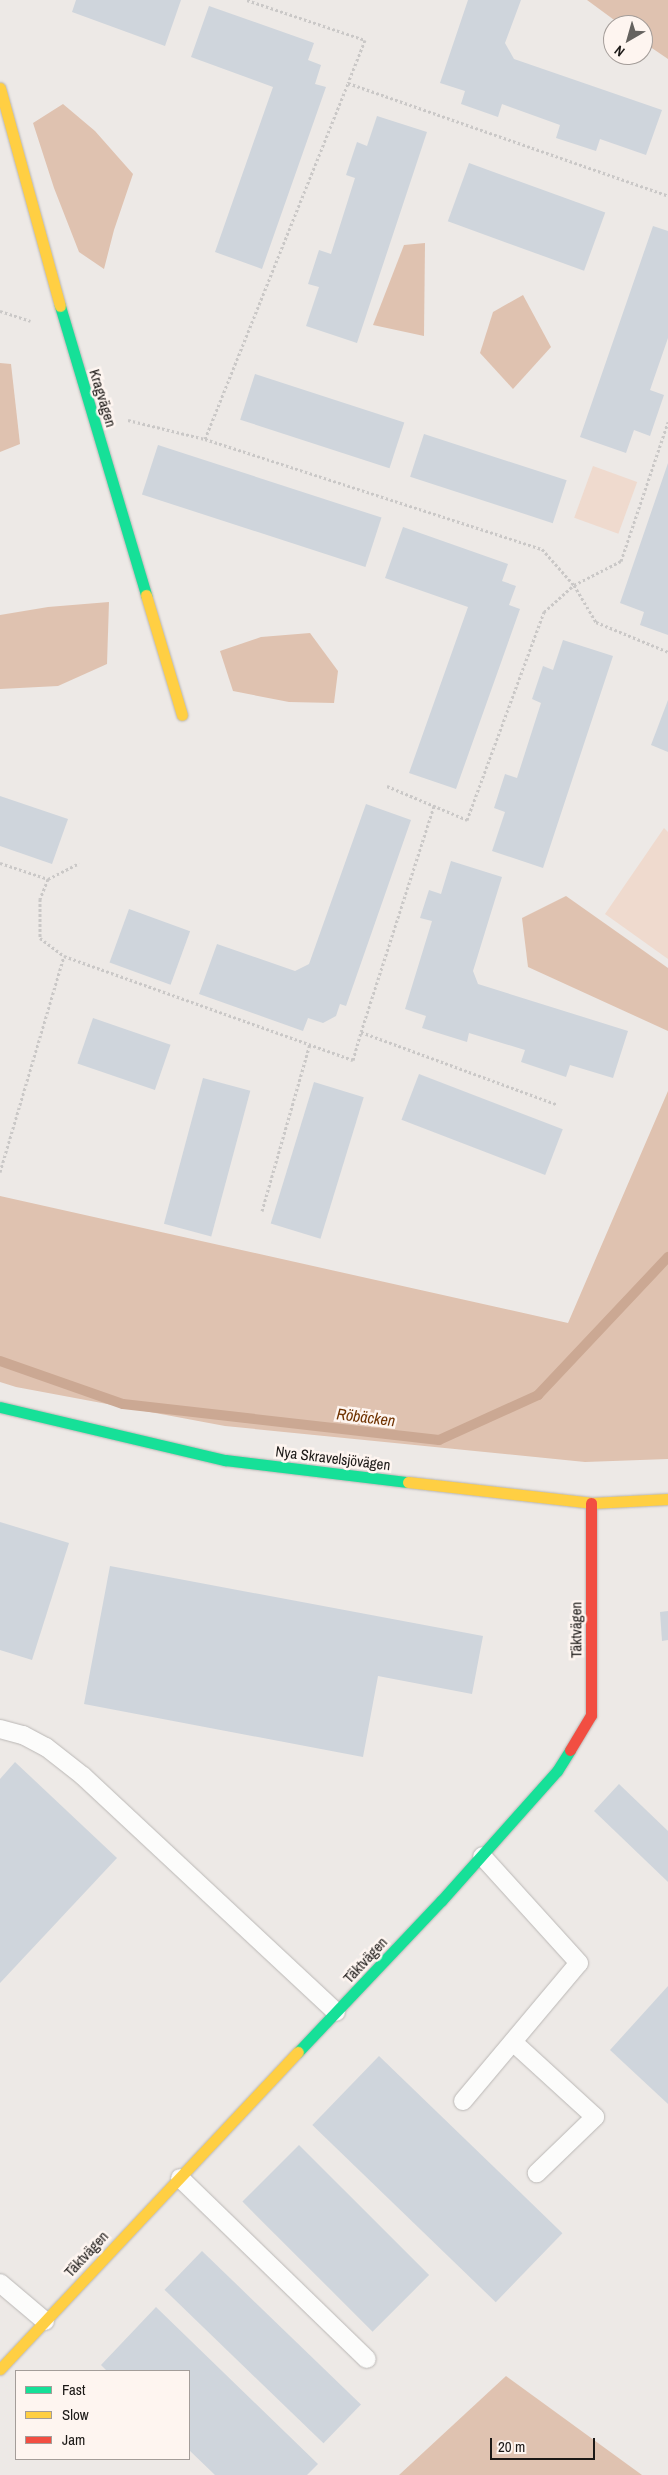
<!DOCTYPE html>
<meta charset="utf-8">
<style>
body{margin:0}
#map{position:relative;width:668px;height:2475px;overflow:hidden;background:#ede9e6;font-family:"Archivo Narrow",sans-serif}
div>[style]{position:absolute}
.green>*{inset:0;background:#efdace;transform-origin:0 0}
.forest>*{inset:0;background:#dfc2b0}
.stream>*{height:10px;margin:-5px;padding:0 5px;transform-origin:5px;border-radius:5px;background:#cba893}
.building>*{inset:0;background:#cfd5dc;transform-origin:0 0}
.path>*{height:3px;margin-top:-1.5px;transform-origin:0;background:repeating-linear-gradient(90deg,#cac8c7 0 2.5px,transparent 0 5px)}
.roads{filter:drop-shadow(0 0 1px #bab7b5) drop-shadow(0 0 1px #bab7b5)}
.lane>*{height:18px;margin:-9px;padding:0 9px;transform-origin:9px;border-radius:9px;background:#fcfcfb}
.fast>*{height:11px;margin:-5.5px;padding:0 5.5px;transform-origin:5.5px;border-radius:5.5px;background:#16e098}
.slow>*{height:11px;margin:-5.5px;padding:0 5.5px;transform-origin:5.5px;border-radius:5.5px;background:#ffcf43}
.jam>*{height:11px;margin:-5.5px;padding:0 5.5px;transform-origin:5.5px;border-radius:5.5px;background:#f24e42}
span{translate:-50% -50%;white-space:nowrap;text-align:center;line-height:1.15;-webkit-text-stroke:5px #fef5f0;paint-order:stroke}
.street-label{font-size:15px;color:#1c1917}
.water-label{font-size:16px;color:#6f3200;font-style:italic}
.legend{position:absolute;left:15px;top:2370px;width:175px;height:90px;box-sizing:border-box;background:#fef5f0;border:1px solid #a49d99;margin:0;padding:6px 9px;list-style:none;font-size:15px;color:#1c1917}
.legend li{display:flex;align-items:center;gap:10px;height:25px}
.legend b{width:25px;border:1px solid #a49d99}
.north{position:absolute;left:603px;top:15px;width:50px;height:50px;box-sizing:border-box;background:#fef5f0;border:1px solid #a49d99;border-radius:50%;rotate:218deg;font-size:14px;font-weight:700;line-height:20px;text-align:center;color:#1c1917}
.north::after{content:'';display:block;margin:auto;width:18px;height:22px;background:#65625f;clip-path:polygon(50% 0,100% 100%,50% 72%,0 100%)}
.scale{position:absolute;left:490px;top:2438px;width:105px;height:22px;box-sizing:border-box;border:2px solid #1c1917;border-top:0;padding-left:6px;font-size:15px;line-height:18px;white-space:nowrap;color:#1c1917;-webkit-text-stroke:4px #fef5f0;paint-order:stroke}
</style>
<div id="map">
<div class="green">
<div style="left:593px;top:466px;width:47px;height:55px;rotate:20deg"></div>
<div style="clip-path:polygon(664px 828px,668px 832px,668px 959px,605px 914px)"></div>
</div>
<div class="forest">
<div style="clip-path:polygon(587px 0,668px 0,668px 59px,643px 42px,643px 25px,621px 25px)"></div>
<div style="clip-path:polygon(63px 104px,95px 131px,133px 174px,114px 230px,104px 269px,79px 252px,54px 188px,33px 123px)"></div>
<div style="clip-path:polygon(425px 243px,424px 336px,373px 325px,404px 245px)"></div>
<div style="clip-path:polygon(523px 295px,551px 347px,513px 389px,480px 353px,493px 312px)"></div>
<div style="clip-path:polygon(0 363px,11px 364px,20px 444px,0 452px)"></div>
<div style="clip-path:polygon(109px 602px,107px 664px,58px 686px,0 689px,0 615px,48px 607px)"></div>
<div style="clip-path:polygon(310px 633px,338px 671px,334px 703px,289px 702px,233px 691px,220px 651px,261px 637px)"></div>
<div style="clip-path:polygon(566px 896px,668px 968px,668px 1031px,528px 967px,522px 918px)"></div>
<div style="clip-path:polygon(668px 1091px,668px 1459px,585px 1462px,225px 1426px,16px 1387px,0 1382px,0 1196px,568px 1323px)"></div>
<div style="clip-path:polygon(506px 2376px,642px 2475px,399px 2475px)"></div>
</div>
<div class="stream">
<div style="left:0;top:1361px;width:130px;rotate:19.3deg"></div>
<div style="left:123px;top:1404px;width:318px;rotate:6.5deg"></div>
<div style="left:439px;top:1440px;width:109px;rotate:-24.4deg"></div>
<div style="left:538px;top:1395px;width:190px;rotate:-46.7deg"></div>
</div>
<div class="building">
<div style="clip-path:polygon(76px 0,181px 0,165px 46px,72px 12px)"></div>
<div style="clip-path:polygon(468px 0,521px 0,505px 43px,514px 59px,662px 110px,646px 155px,600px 139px,596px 151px,556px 138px,560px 125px,502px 104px,498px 117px,461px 104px,465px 91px,440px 83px)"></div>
<div style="clip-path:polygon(209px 6px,314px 43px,308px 60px,321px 65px,315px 84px,326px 87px,262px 269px,215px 252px,273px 87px,191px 57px)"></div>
<div style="clip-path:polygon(377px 116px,427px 132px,357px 343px,306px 326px,319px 287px,308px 284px,319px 250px,331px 254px,355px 178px,346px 175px,357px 142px,367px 146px)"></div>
<div style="left:469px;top:163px;width:145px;height:62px;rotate:20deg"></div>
<div style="clip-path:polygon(653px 226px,668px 231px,668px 338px,650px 390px,664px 395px,650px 436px,634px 430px,626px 453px,580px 437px)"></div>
<div style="left:255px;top:374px;width:157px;height:48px;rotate:18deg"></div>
<div style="left:424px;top:434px;width:150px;height:45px;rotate:18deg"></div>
<div style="left:158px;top:445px;width:235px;height:52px;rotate:18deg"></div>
<div style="clip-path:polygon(668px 463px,668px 635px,640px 625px,644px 612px,620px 603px)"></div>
<div style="clip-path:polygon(403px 527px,508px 564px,502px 581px,516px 586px,509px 605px,520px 609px,456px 789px,409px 773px,468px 607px,385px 578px)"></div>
<div style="clip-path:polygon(563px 640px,613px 656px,543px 868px,492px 851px,505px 812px,494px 808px,505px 774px,517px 778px,541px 703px,532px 699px,543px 666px,553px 670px)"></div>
<div style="clip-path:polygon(668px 700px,668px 752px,651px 745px)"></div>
<div style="clip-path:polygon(0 796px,68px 819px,52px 864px,0 846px)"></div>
<div style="clip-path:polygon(366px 804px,411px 820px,346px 1006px,340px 1004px,336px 1016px,323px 1023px,308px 1018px,303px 1031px,199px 994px,217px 944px,295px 971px,309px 964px)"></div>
<div style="clip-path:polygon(451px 861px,502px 877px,473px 971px,478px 984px,628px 1031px,613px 1078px,570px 1065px,566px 1077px,521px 1062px,525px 1050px,469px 1033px,467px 1042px,422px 1028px,426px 1016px,405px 1009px,432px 921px,420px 918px,429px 890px,441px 894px)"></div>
<div style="left:129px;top:909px;width:65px;height:57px;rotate:20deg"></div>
<div style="left:93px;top:1018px;width:82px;height:48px;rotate:19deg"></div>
<div style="left:419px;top:1074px;width:154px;height:49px;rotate:21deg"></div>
<div style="left:203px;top:1078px;width:49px;height:151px;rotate:15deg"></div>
<div style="left:314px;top:1082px;width:52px;height:148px;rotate:17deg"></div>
<div style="clip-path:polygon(0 1522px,69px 1543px,32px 1660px,0 1650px)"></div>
<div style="clip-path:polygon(110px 1566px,483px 1636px,472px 1694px,378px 1676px,363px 1757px,84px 1704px)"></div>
<div style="clip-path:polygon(668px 1611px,668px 1640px,662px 1641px,660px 1612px)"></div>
<div style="clip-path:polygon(15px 1762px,117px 1858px,0 1983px,0 1779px)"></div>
<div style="clip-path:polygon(619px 1784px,668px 1831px,668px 1882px,594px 1811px)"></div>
<div style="clip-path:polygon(668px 1986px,668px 2104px,610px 2050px)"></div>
<div style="left:379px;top:2056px;width:255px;height:96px;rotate:44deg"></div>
<div style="left:299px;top:2145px;width:184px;height:80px;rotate:45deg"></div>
<div style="left:202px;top:2251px;width:221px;height:54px;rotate:44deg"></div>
<div style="clip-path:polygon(156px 2307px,318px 2464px,307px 2475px,215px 2475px,189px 2450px,189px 2371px,107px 2371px,101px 2365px)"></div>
</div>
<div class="path">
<div style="left:247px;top:0;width:125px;rotate:18.7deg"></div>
<div style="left:365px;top:40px;width:46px;rotate:111.6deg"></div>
<div style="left:0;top:311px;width:32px;rotate:18deg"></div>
<div style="left:128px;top:420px;width:79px;rotate:13.9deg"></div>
<div style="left:205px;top:439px;width:354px;rotate:18.1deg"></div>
<div style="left:542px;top:549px;width:48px;rotate:48.4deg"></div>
<div style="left:574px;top:585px;width:53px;rotate:-27.1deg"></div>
<div style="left:621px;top:561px;width:147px;rotate:-71.3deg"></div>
<div style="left:205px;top:439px;width:384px;rotate:-68.1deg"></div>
<div style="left:348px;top:83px;width:339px;rotate:19.4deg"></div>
<div style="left:387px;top:786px;width:87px;rotate:23deg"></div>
<div style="left:467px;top:820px;width:222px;rotate:-69.7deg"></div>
<div style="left:544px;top:612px;width:40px;rotate:-42deg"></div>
<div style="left:574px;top:585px;width:43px;rotate:59.3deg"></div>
<div style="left:596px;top:622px;width:78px;rotate:22.6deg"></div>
<div style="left:434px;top:806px;width:237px;rotate:107.9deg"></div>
<div style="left:361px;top:1032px;width:208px;rotate:20.3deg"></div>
<div style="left:0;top:863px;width:51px;rotate:18.4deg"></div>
<div style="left:48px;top:879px;width:35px;rotate:-27deg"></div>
<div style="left:48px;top:879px;width:22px;rotate:112deg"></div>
<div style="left:40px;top:899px;width:39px;rotate:90deg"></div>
<div style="left:40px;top:938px;width:30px;rotate:37deg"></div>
<div style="left:64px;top:956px;width:307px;rotate:19.8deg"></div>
<div style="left:353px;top:1060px;width:29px;rotate:-74deg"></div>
<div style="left:0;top:1172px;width:225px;rotate:-73.5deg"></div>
<div style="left:262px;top:1211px;width:174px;rotate:-74deg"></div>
</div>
<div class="roads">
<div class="lane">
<div style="left:0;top:1729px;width:24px;rotate:15deg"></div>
<div style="left:23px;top:1735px;width:26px;rotate:28deg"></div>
<div style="left:46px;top:1747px;width:47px;rotate:38.1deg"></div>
<div style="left:83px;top:1776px;width:346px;rotate:43deg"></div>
<div style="left:513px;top:2042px;width:111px;rotate:42.4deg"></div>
<div style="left:595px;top:2117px;width:81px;rotate:136deg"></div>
<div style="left:463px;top:2101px;width:180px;rotate:-50deg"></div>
<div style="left:579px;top:1963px;width:144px;rotate:-132.2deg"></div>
<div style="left:180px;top:2178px;width:260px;rotate:44.1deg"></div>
<div style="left:0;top:2283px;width:59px;rotate:40.2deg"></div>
</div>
<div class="fast">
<div style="left:60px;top:306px;width:302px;rotate:73.4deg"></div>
<div style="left:0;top:1407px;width:231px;rotate:13.3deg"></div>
<div style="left:225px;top:1460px;width:184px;rotate:6.9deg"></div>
<div style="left:298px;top:2052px;width:208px;rotate:-46.6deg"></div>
<div style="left:441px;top:1901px;width:174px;rotate:-48.3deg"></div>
<div style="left:557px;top:1771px;width:25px;rotate:-58deg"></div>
</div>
<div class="slow">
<div style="left:0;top:88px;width:226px;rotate:74.6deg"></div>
<div style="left:146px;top:595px;width:125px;rotate:73.3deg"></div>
<div style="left:408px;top:1482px;width:184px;rotate:6.5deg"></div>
<div style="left:591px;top:1503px;width:77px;rotate:-3deg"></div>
<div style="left:0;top:2369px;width:435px;rotate:-46.8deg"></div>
</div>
<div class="jam">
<div style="left:570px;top:1750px;width:41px;rotate:-59deg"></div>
<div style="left:591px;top:1715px;width:212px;rotate:-90deg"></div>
</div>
</div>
<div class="street-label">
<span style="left:103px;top:398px;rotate:73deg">Kragvägen</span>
<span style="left:333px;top:1458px;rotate:7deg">Nya Skravelsjövägen</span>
<span style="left:576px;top:1630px;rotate:-90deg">Täktvägen</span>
<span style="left:365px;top:1960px;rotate:-47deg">Täktvägen</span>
<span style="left:86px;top:2254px;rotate:-47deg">Täktvägen</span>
</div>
<div class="water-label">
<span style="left:366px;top:1417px;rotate:7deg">Röbäcken</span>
</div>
<ul class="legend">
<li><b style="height:6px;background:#16e098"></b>Fast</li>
<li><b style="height:6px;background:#ffcf43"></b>Slow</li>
<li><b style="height:6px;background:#f24e42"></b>Jam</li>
</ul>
<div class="north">N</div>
<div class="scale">20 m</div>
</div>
